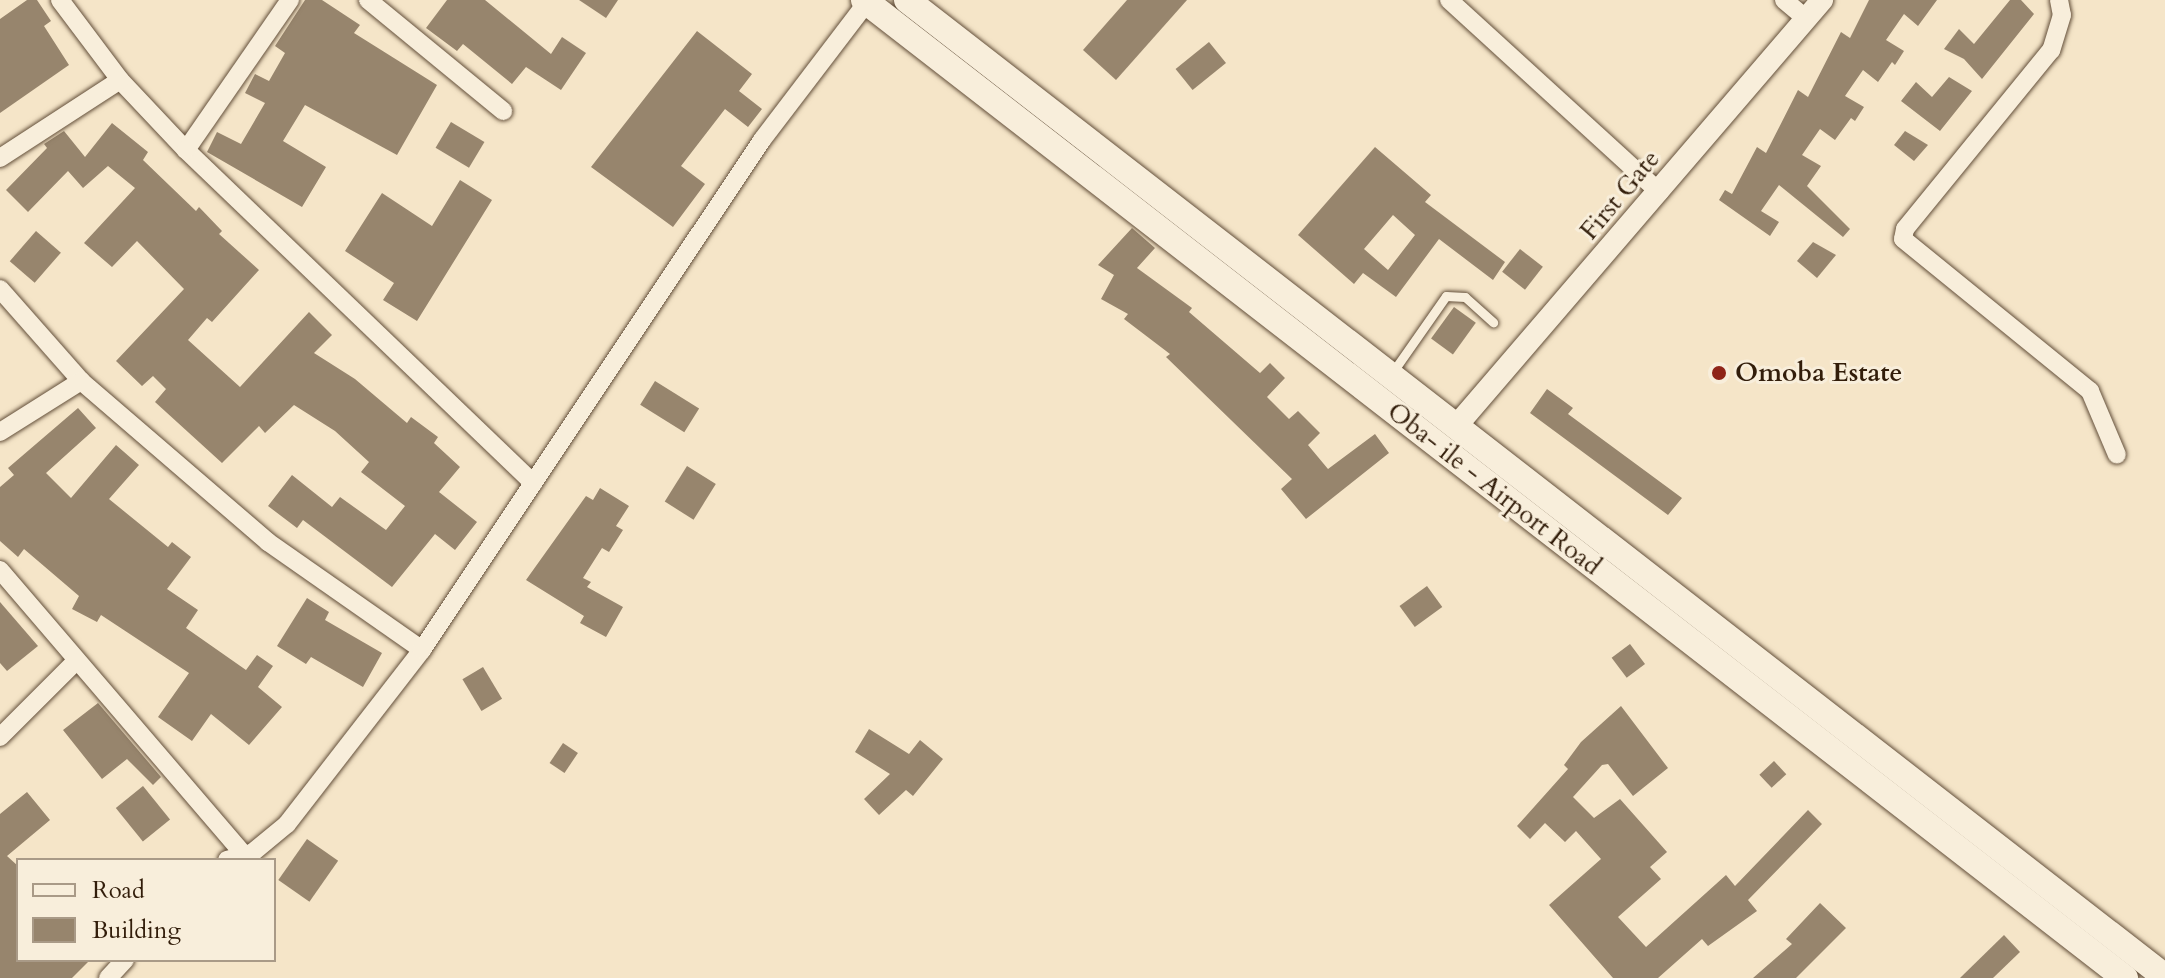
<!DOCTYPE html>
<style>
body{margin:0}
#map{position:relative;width:2165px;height:978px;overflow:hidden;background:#f5e5c8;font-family:Cardo,serif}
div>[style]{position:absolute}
.building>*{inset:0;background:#97856d;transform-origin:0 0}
.roads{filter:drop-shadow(0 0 2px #634f3a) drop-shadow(0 0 2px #634f3a)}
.service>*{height:9px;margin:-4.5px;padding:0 4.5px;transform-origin:4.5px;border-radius:4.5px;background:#f8eedb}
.minor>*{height:18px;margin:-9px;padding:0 9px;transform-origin:9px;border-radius:9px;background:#f8eedb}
.tertiary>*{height:22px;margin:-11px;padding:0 11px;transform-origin:11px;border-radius:11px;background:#f8eedb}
.secondary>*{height:26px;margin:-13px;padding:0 13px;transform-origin:13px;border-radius:13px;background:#f8eedb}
.dots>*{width:22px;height:22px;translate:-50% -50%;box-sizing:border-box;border:4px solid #f8eedb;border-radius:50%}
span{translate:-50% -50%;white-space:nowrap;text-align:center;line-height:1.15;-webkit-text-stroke:6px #f8eedb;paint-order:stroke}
.street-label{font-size:26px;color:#321d0a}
.poi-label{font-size:26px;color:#321d0a;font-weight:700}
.left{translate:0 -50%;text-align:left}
.legend{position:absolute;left:16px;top:858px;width:260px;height:104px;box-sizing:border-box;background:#f8eedb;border:2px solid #a99a87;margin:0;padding:10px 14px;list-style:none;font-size:24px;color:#321d0a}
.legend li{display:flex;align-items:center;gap:16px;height:40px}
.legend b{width:40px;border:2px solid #a99a87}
</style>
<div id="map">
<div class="building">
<div style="clip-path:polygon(27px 0,37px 0,51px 21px,44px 26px,69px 65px,0 113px,0 19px)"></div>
<div style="clip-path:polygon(305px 0,322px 0,360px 25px,354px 33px,437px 85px,397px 155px,305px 105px,283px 141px,326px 167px,302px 207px,207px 152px,217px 132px,241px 144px,265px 103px,245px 93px,255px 74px,269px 81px,285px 53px,275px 46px)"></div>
<div style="clip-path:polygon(447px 0,485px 0,551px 54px,562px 37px,586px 53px,561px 90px,526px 67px,512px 84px,463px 44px,457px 51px,426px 28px)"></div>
<div style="clip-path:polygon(579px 0,618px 0,606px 18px)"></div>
<div style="clip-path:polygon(1127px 0,1187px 0,1116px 80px,1083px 50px)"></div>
<div style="clip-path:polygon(1869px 0,1937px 0,1918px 26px,1904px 14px,1886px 40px,1904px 51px,1895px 65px,1892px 62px,1878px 82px,1863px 70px,1845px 96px,1864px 107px,1855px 121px,1851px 118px,1835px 140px,1820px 129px,1802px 155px,1821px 166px,1807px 186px,1850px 229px,1843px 237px,1779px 185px,1761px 211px,1779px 222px,1770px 236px,1719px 200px,1725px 190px,1732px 194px,1757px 147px,1766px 153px,1798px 90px,1808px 97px,1841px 32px,1850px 38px)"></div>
<div style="clip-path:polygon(2010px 0,2021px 0,2034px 14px,1982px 79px,1964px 59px,1944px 49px,1959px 29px,1974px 44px)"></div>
<div style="clip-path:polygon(697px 31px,752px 74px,739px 91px,762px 109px,748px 127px,725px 109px,681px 166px,705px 184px,673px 227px,591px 167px)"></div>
<div style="left:1209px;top:42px;width:27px;height:43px;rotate:51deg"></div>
<div style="clip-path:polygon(1949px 77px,1972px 91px,1940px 131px,1901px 101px,1916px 82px,1932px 97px)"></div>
<div style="left:451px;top:122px;width:39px;height:30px;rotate:31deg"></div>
<div style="clip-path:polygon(112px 123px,148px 152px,143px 160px,196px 211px,199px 207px,222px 231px,219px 234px,259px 270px,212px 322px,207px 318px,188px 340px,240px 387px,309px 312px,332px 335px,314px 353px,355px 379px,407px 423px,411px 417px,438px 437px,434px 443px,460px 467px,439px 492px,477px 522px,455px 550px,435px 534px,392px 587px,303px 520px,297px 528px,268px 506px,292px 475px,332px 507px,340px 497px,386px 530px,405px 506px,361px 472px,369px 462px,335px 431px,294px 405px,265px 433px,259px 426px,222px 463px,155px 402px,166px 389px,153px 376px,142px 386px,116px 361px,184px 289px,137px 241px,112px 267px,84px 243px,135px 188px,108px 166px,83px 188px,68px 171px,28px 212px,6px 190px,47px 148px,44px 144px,64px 131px,85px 157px)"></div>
<div style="clip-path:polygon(1905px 131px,1928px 145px,1914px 161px,1894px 145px)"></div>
<div style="clip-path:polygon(evenodd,1375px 147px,1431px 195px,1425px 202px,1505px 262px,1493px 280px,1439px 239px,1396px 297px,1363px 273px,1354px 284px,1298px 235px,1375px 147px,1393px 215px,1415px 235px,1388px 270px,1364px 249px,1393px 215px)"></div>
<div style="clip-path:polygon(460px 180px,492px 200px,417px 321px,383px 300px,394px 283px,345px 251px,382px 193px,432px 226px)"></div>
<div style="clip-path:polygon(1132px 228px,1155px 248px,1137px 268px,1192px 308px,1189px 312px,1260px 373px,1270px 363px,1285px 378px,1267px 397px,1289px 419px,1298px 411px,1320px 433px,1308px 445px,1328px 469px,1375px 434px,1389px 453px,1306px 519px,1281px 489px,1292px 479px,1166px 357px,1170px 354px,1124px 319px,1128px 314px,1101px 299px,1114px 275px,1098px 265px)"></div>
<div style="left:36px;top:231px;width:33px;height:40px;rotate:41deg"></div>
<div style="clip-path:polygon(1813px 242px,1836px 255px,1817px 278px,1797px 261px)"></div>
<div style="left:1520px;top:249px;width:29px;height:29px;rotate:38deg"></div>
<div style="left:1454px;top:307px;width:27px;height:39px;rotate:36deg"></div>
<div style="left:655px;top:381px;width:52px;height:28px;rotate:32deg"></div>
<div style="clip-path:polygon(1547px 389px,1573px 408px,1568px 414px,1682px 498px,1668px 515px,1530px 413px)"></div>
<div style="clip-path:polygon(78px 408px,96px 428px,46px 473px,71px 498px,116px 445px,139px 465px,109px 499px,168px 547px,172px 542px,191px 557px,167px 589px,198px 610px,186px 628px,246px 670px,257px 655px,273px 666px,258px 687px,282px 707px,249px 745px,211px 714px,192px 741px,158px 717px,189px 673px,101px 615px,97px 622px,72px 609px,79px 596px,24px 549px,18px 557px,0 541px,0 487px,14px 475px,8px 468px)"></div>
<div style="left:687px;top:466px;width:34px;height:42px;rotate:32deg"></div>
<div style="clip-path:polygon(600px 488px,629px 506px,616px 526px,623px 530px,609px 552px,602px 548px,583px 578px,591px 582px,587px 587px,623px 607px,606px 637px,580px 623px,584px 616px,526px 580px,586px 496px,593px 500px)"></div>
<div style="left:1427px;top:586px;width:26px;height:34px;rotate:54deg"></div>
<div style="clip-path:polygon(307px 598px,329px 612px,325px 620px,382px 653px,363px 687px,311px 657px,306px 664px,277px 646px)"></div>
<div style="clip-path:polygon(0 602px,38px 646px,7px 671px,0 663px)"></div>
<div style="left:1630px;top:644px;width:25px;height:23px;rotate:53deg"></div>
<div style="left:483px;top:667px;width:37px;height:24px;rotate:59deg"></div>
<div style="clip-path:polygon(98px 703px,161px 777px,153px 785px,127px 759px,102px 779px,63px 730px)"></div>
<div style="clip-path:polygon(1621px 706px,1668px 768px,1633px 796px,1608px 764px,1602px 765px,1573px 797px,1594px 818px,1620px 799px,1667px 852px,1650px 867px,1661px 879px,1618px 917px,1646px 947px,1726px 875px,1735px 886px,1808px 810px,1822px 824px,1748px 900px,1757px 911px,1708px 946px,1702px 939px,1658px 978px,1613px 978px,1549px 905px,1601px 859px,1576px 831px,1565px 842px,1545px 823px,1530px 839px,1517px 826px,1568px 769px,1564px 765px,1581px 742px)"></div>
<div style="clip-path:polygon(869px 729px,909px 754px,920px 740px,943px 759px,913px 796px,906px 790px,879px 815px,864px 799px,890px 774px,855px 752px)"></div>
<div style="left:563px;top:743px;width:18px;height:24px;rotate:34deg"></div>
<div style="left:1774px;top:761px;width:18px;height:20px;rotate:47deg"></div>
<div style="left:143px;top:786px;width:43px;height:35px;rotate:51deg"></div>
<div style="clip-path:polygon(27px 792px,50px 820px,7px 856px,18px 866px,18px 960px,90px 960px,72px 978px,0 978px,0 814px)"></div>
<div style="left:307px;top:839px;width:38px;height:50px;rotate:35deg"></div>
<div style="clip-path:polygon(1820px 903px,1846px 928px,1796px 978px,1753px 978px,1792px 944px,1786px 939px)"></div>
<div style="clip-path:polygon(2004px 935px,2020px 952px,1993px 978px,1960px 978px)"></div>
</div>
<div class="roads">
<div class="service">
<div style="left:1392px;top:373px;width:94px;rotate:-55deg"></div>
<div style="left:1446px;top:296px;width:19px;rotate:3deg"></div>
<div style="left:1465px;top:297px;width:38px;rotate:42deg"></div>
</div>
<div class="minor">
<div style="left:60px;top:0;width:100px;rotate:53.1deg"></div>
<div style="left:120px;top:80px;width:96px;rotate:46.7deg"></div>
<div style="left:186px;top:150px;width:481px;rotate:43.8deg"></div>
<div style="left:368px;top:0;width:175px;rotate:39.4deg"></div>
<div style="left:1449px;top:0;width:285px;rotate:42.4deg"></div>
<div style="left:1784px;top:0;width:30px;rotate:40deg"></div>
<div style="left:2059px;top:0;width:15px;rotate:79deg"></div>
<div style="left:2062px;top:15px;width:37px;rotate:107deg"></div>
<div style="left:2051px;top:50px;width:231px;rotate:129.2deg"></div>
<div style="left:1905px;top:229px;width:10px;rotate:101deg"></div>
<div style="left:1903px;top:239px;width:241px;rotate:39.1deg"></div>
<div style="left:2090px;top:391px;width:69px;rotate:67.1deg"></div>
<div style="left:186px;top:150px;width:183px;rotate:-55.3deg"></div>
<div style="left:0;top:158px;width:143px;rotate:-33deg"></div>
<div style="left:0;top:289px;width:123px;rotate:48.6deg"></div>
<div style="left:81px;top:381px;width:247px;rotate:40.7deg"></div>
<div style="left:268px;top:542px;width:188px;rotate:35deg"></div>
<div style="left:0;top:432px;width:96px;rotate:-32.2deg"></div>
<div style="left:0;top:570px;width:377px;rotate:49.4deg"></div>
<div style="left:0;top:737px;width:106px;rotate:-45deg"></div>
<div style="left:227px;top:860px;width:26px;rotate:-16deg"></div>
<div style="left:252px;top:853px;width:45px;rotate:-39.6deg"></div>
<div style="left:287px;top:824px;width:220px;rotate:-52.2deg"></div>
<div style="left:422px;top:650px;width:613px;rotate:-56.31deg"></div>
<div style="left:762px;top:140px;width:173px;rotate:-52.7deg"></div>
<div style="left:108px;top:978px;width:25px;rotate:-47deg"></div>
</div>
<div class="tertiary">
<div style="left:1458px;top:424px;width:559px;rotate:-49.35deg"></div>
</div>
<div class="secondary">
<div style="left:864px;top:0;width:1596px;rotate:37.8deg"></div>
<div style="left:907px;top:0;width:1593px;rotate:37.83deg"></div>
</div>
</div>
<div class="dots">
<div style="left:1719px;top:373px;background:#8f2418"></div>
</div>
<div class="street-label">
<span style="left:1620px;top:195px;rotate:-50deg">First Gate</span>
<span style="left:1494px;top:489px;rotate:38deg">Oba- ile - Airport Road</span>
</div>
<div class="poi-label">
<span class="left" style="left:1735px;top:373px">Omoba Estate</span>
</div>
<ul class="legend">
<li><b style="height:10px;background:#f8eedb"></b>Road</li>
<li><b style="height:22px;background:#97856d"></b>Building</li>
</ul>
</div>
